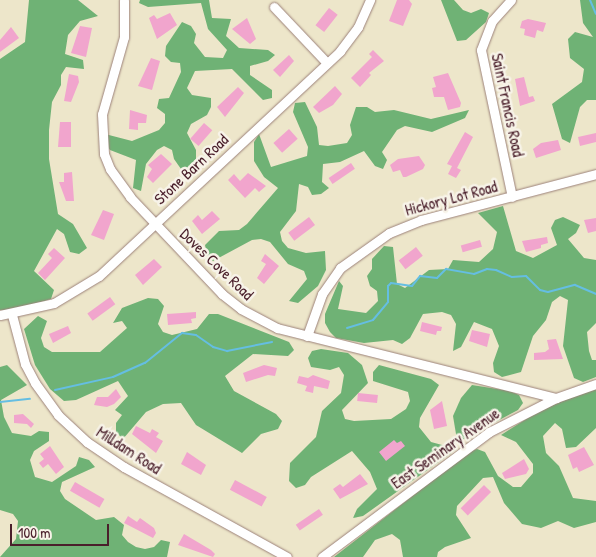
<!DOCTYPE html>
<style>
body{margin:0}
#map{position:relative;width:596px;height:557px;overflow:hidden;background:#ede6ca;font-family:"Patrick Hand",sans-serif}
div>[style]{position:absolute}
.forest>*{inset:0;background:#6fb275}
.stream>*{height:2px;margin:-1px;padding:0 1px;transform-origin:1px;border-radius:1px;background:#65bee2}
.building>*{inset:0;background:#f1a5cd;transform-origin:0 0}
.roads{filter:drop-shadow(0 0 1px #9c827a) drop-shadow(0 0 1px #9c827a)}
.minor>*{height:9px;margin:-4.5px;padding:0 4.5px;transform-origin:4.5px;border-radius:4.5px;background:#fff}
span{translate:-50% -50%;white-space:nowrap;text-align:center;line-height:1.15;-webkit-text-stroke:5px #f7f3e8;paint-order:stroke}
.street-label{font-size:16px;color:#4a1f2b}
.scale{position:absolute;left:10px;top:524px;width:99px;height:22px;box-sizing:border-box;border:2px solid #4a1f2b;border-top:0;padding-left:6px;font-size:15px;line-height:18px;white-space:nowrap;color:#4a1f2b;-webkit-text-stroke:4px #f7f3e8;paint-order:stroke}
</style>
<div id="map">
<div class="forest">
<div style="clip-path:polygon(29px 0,78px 0,98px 16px,80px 21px,68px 35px,65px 54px,83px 60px,84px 69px,66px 67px,61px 75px,61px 85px,52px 102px,49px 130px,49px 159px,58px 214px,73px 224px,87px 248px,79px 254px,70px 252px,64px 234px,57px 229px,34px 271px,54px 290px,51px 299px,12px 311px,0 310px,0 59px,25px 42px)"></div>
<div style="clip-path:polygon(140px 0,209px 0,212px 18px,231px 19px,226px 36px,239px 48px,268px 50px,275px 55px,268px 61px,250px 66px,250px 75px,272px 90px,272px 98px,263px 100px,232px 69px,195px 71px,187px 88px,192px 95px,211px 98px,211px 107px,207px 115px,191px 124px,187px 133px,196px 150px,196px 159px,190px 167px,181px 169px,174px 159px,172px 150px,164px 146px,157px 150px,146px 164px,141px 191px,133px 188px,136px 160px,110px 150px,105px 143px,105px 134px,132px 141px,159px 130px,165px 123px,165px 114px,157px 108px,159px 99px,169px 98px,181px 72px,180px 63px,171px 62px,165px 56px,166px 46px,182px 22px,191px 26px,196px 34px,194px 43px,205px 57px,223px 58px,227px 50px,208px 29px,201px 3px,148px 7px,139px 3px)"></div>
<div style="clip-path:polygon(441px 0,454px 0,463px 10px,471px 13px,481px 9px,489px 13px,486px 22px,466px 40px,457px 41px)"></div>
<div style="clip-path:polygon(580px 0,596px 0,596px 100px,587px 100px,580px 107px,570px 143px,562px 139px,552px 104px,582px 82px,584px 69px,570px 58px,568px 39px,575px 32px,593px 37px,583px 23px)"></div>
<div style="clip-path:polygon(305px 102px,317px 127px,319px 145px,328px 146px,347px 143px,352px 135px,350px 125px,356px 107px,367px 107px,375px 112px,394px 110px,431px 119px,469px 110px,465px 118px,432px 132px,405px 126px,397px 130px,382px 152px,387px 160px,383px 169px,375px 166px,364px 151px,340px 162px,323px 164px,322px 182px,329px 188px,321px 194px,312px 195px,308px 187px,299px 184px,296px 211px,280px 232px,282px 241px,288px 248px,306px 253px,325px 251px,326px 270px,318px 286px,298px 303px,289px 301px,307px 279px,304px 271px,288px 264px,270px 242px,261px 239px,252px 240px,213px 261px,207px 255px,205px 245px,219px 231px,239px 230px,247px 224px,278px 188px,264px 177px,254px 161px,254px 142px,259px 134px,271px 167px,307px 156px,308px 147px,293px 112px,295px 103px)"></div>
<div style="clip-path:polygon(503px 206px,516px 251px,533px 258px,557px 245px,551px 228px,555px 220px,563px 217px,580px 225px,576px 233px,568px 239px,584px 258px,596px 260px,596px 323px,587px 332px,589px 351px,592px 360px,596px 360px,596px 377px,583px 382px,574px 378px,563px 346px,568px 300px,560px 296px,552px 302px,546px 320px,533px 336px,521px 372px,502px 377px,494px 372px,493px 363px,499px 346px,492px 329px,474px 322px,461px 347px,453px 351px,456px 324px,451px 315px,442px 312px,423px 314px,410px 338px,402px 344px,393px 340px,364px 343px,336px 338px,330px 332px,325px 323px,325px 314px,339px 281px,343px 286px,338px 309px,366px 313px,378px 301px,377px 291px,370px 286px,367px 276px,372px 269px,372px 259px,384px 246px,393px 247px,397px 284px,405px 288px,429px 270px,448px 269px,453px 260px,479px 262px,493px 249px,497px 232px,478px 213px)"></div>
<div style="clip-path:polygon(148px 298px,158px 299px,164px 306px,158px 324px,163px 332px,172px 335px,197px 329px,209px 314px,218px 314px,289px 342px,294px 350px,288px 356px,253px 354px,225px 376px,234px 391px,276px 414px,282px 421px,278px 429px,261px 434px,242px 453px,196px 425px,181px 403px,163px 404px,146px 412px,123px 439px,116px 432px,116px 423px,122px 415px,115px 410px,128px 396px,118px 381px,76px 400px,64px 401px,50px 389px,35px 365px,24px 329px,38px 316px,47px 321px,41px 338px,44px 347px,52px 352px,100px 352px,127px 328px,122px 321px,113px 323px,122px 308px)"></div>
<div style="clip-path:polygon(321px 349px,348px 353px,362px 365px,368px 383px,342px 410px,345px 419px,354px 421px,391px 419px,406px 409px,410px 401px,408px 392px,373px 381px,373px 372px,379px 365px,431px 379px,439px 385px,420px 418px,419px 427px,431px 442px,457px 449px,363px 516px,353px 518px,357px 509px,377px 489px,370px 472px,352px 451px,311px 477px,305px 485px,296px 488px,289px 481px,290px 463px,316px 437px,322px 411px,341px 393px,344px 375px,339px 367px,330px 370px,311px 367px,308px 358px,312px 351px)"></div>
<div style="clip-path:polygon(7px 365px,27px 385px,1px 400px,4px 417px,12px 433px,31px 436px,39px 431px,49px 432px,49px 441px,34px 451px,30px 460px,35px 477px,52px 482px,76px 466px,79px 457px,89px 460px,95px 467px,62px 482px,60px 491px,65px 499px,96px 520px,114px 517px,124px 525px,122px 535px,128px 542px,136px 547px,145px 549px,154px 547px,161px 540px,170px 542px,167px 557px,0 557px,16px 539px,18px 521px,13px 514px,0 510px,0 367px)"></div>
<div style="clip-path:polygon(472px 385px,510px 391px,519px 395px,523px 403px,518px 410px,462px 440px,456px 434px,453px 416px,461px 398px)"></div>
<div style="clip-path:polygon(596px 387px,596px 428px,576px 447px,566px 448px,562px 429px,555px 423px,543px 436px,546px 453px,559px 466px,573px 498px,596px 501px,596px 522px,574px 528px,558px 521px,541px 528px,522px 524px,504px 503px,493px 477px,483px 478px,457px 506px,456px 515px,471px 538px,445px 547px,438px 552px,437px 557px,403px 557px,400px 540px,392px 534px,375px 540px,363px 557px,334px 557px,469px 452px,477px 449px,485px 452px,498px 476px,513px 487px,521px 487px,533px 473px,533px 464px,516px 442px,501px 435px,539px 411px)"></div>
</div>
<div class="stream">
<div style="left:590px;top:0;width:15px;rotate:67deg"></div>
<div style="left:347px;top:328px;width:27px;rotate:-17deg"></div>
<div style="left:373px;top:320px;width:23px;rotate:-50deg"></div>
<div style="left:388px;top:302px;width:16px;rotate:-90deg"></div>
<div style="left:388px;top:286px;width:4px;rotate:-45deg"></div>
<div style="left:391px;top:283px;width:21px;rotate:8deg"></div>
<div style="left:412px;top:286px;width:13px;rotate:-51deg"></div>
<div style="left:420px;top:276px;width:17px;rotate:7deg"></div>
<div style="left:437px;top:278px;width:13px;rotate:-45deg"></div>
<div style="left:446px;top:269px;width:28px;rotate:10deg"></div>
<div style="left:474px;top:274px;width:14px;rotate:-21deg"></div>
<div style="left:487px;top:269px;width:9px;rotate:6deg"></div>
<div style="left:496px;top:270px;width:17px;rotate:24deg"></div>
<div style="left:512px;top:277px;width:14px;rotate:-4deg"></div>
<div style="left:526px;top:276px;width:20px;rotate:45deg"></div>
<div style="left:540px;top:290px;width:8px;rotate:14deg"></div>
<div style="left:548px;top:292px;width:28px;rotate:-15deg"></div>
<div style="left:575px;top:285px;width:23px;rotate:23deg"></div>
<div style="left:55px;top:390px;width:59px;rotate:-12.6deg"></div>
<div style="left:113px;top:377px;width:35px;rotate:-24deg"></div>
<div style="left:145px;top:363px;width:48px;rotate:-39deg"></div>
<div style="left:182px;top:333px;width:14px;rotate:8deg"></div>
<div style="left:196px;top:335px;width:21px;rotate:35deg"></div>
<div style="left:213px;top:347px;width:15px;rotate:16deg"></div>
<div style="left:227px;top:351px;width:46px;rotate:-11.3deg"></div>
<div style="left:0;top:402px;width:30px;rotate:-6deg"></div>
</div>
<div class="building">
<div style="clip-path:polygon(397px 0,409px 0,412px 4px,403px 26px,389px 21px)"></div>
<div style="left:329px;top:8px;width:11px;height:22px;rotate:38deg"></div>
<div style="clip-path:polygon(170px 13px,177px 25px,157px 39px,149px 18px,154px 15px,157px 19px)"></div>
<div style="clip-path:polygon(247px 18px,256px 39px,250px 44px,232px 29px)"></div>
<div style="clip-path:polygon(528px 19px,546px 23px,543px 32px,537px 30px,535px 38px,524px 35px,525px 29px,520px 28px,522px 21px)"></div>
<div style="clip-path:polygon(80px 26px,92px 28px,86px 57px,71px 53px)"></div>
<div style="clip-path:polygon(11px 27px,19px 38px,0 52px,0 40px)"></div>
<div style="clip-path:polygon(373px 50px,384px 61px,369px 73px,371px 75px,360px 87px,351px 78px,372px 57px,369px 54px)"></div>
<div style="clip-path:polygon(289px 55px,294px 61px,280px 77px,273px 70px)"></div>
<div style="clip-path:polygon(151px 58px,160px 61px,152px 90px,138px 86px)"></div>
<div style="clip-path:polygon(448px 73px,461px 103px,460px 107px,448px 110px,444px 97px,434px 97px,432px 88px,436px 87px,433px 77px)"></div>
<div style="clip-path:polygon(69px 74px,78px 76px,79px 82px,71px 102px,64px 101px)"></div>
<div style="clip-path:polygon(524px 77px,529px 97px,533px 96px,535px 101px,520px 106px,515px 79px)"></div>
<div style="clip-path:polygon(335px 86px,342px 94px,333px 105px,319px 113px,313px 107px)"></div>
<div style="clip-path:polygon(238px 87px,244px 93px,225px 117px,217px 107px)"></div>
<div style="clip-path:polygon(130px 110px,147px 115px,146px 123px,138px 123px,138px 130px,129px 129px)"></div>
<div style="clip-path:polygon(60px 122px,71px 122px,71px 147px,58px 147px)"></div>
<div style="left:204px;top:123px;width:11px;height:21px;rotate:41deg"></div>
<div style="left:289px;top:129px;width:13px;height:21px;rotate:48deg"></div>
<div style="clip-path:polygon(465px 132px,473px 137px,457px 168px,461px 170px,456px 178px,448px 174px,452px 166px,447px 164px)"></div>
<div style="clip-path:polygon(596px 133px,596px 142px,580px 146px,578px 137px)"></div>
<div style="clip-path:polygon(558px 140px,561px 150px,536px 158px,533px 149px,541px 143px)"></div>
<div style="clip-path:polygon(161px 154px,172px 164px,153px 183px,147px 177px,152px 169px,148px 165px)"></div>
<div style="clip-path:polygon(419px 156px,425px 165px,423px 169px,406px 177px,403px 177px,400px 170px,393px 172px,390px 165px,398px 159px)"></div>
<div style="left:351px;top:163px;width:7px;height:27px;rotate:56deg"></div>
<div style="clip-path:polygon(72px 172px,74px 201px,66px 201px,59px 182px,64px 182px,64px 173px)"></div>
<div style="clip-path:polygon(248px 173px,266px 186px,259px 192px,255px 188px,245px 198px,228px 180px,234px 174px,240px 181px)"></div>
<div style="clip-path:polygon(103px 210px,114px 214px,104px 240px,91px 235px)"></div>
<div style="clip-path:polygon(212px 211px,220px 219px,202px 234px,192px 221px,198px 215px,202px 220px)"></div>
<div style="left:309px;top:217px;width:10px;height:26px;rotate:53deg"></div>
<div style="clip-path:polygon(596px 218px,596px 231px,588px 233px,584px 220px)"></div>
<div style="clip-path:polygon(547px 237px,548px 243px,541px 245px,541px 248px,526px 252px,522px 241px)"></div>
<div style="left:480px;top:240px;width:7px;height:20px;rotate:74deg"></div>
<div style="left:416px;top:247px;width:11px;height:22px;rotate:52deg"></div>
<div style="clip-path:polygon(54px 248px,65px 258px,45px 280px,38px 273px,52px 258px,48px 254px)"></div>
<div style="clip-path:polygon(265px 254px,279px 266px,264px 284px,257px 278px,266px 264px,261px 261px)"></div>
<div style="clip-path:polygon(154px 259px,162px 267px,143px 285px,135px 275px)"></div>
<div style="left:110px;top:297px;width:9px;height:28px;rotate:54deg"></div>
<div style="clip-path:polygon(196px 312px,196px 318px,191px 319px,192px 323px,168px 325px,167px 314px)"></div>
<div style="clip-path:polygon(422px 322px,442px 327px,441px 331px,437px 331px,436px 335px,420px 331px)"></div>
<div style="clip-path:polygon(68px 326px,71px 333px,53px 343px,49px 334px)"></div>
<div style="clip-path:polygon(472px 330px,490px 334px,487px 347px,469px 341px)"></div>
<div style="clip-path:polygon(556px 339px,563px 359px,534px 360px,534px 353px,545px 352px,549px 349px,547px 340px)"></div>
<div style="clip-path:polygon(264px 365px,277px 368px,275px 376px,268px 375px,246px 382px,243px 373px)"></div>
<div style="clip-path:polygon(313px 375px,330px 381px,328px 389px,314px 386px,313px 393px,305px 391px,307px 386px,297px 383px,299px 376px,308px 378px)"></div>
<div style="clip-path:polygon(116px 389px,121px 397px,114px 404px,107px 407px,94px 405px,97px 397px,108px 397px)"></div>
<div style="left:358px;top:393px;width:20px;height:8px;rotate:6deg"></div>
<div style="clip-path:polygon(442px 401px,447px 426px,434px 429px,430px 410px)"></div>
<div style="clip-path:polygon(23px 414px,34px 424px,31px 428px,27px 424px,14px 423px,14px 415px)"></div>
<div style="clip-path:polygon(136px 426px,150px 433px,152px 429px,159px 433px,156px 437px,163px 441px,156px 453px,132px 434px)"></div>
<div style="clip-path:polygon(394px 440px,397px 443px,401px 441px,405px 446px,386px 461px,379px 452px)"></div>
<div style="clip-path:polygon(50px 446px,64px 467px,56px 474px,48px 464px,43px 468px,39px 463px,44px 459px,40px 454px)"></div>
<div style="clip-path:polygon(584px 447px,594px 465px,579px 472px,577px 467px,573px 469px,568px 455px)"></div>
<div style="clip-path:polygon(187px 452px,206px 465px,201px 475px,181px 464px)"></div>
<div style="clip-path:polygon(524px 459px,529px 469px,526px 474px,505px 479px,502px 473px)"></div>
<div style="clip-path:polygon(360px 474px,368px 484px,340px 499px,333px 489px,340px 484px,343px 487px)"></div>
<div style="left:235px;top:480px;width:36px;height:11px;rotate:28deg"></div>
<div style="left:75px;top:482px;width:34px;height:10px;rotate:30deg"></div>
<div style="left:484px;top:485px;width:10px;height:33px;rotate:45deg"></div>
<div style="left:319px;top:509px;width:7px;height:28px;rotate:56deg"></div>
<div style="clip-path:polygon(128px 516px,137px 522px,140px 518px,154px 528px,156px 533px,153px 538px,124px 523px)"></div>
<div style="clip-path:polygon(184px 534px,211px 550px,215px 554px,213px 557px,178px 545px)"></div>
</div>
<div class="roads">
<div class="minor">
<div style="left:124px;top:0;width:37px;rotate:90deg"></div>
<div style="left:124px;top:37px;width:80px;rotate:105.9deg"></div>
<div style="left:102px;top:114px;width:40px;rotate:87.1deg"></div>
<div style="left:104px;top:154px;width:16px;rotate:68deg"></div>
<div style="left:110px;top:169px;width:34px;rotate:54deg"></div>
<div style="left:130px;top:197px;width:134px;rotate:46.5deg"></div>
<div style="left:222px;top:294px;width:24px;rotate:38deg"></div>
<div style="left:241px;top:309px;width:41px;rotate:27.8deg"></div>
<div style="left:277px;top:328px;width:288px;rotate:14.1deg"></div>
<div style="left:511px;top:0;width:28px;rotate:132deg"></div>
<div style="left:492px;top:21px;width:31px;rotate:111deg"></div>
<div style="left:481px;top:50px;width:150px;rotate:78.1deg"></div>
<div style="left:274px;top:7px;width:77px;rotate:46.6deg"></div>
<div style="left:0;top:315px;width:55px;rotate:-12.5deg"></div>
<div style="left:54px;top:303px;width:52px;rotate:-31deg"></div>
<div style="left:99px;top:276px;width:330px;rotate:-43deg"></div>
<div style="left:340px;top:51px;width:30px;rotate:-53deg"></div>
<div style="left:358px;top:27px;width:30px;rotate:-66deg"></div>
<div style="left:12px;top:315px;width:51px;rotate:75.1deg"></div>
<div style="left:25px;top:364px;width:21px;rotate:62deg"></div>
<div style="left:35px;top:383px;width:39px;rotate:54deg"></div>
<div style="left:58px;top:415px;width:40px;rotate:43deg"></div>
<div style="left:87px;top:442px;width:45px;rotate:34deg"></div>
<div style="left:124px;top:467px;width:186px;rotate:28.9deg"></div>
<div style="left:307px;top:336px;width:45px;rotate:-70.3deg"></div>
<div style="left:322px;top:294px;width:32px;rotate:-55deg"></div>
<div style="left:340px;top:268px;width:60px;rotate:-35.5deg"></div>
<div style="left:389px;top:233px;width:35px;rotate:-22deg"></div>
<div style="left:421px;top:220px;width:181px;rotate:-14.7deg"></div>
<div style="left:322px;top:557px;width:209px;rotate:-36.8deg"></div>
<div style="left:489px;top:432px;width:75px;rotate:-26.9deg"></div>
<div style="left:556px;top:398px;width:42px;rotate:-19.3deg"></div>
</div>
</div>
<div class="street-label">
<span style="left:508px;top:105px;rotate:78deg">Saint Francis Road</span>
<span style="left:191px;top:169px;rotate:-43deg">Stone Barn Road</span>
<span style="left:451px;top:198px;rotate:-15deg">Hickory Lot Road</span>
<span style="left:217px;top:264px;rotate:44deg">Doves Cove Road</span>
<span style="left:445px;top:448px;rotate:-35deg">East Seminary Avenue</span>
<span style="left:129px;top:450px;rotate:33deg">Milldam Road</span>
</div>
<div class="scale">100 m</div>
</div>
